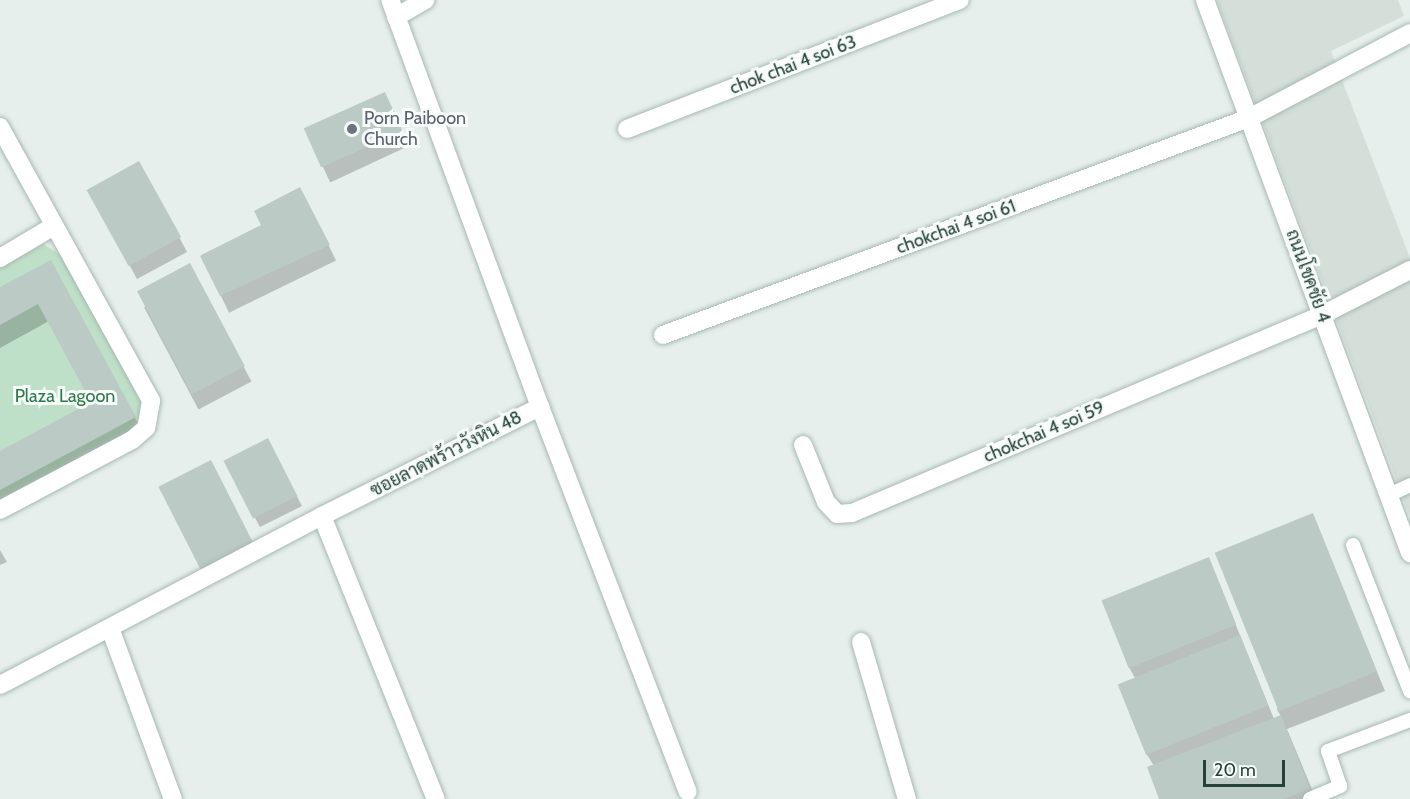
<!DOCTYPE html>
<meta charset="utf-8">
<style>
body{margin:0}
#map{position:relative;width:1410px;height:799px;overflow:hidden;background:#e6efeb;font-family:Cabin,Sarabun,sans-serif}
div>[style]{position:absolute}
.built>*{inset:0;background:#d4dfda}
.green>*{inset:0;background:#bfe0c8}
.shadow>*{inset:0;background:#0003;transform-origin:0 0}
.building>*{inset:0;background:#bbcac4;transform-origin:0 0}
.roads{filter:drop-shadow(0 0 2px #a8b8b2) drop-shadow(0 0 2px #a8b8b2)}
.lane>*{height:14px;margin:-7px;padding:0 7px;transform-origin:7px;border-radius:7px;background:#fff}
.street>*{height:18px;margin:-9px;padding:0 9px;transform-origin:9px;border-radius:9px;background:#fff}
.secondary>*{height:18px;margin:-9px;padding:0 9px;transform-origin:9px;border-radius:9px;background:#fff}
.dots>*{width:16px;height:16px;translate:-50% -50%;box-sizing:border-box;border:3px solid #f7fbf9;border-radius:50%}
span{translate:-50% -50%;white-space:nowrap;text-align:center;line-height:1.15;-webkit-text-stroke:6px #f7fbf9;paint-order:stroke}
.street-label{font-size:18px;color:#24423a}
.worship-label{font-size:18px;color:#5b616d}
.left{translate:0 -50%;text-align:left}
.park-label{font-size:18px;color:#2d7a4b}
.scale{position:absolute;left:1203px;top:760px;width:82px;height:27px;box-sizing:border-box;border:3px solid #24423a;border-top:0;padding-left:8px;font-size:18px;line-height:21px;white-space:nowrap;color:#24423a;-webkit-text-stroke:4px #f7fbf9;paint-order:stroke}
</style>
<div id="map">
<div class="built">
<div style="clip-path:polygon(1217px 0,1398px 0,1404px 16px,1331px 51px,1410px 258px,1410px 516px)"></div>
</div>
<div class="green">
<div style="clip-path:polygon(43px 244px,61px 255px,142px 400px,149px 429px,0 509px,0 268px)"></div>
</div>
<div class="shadow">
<div style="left:385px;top:94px;width:57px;height:87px;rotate:65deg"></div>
<div style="clip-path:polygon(147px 177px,187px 252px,137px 279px,88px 189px)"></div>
<div style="left:308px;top:203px;width:64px;height:119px;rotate:64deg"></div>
<div style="left:197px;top:279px;width:116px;height:60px;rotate:62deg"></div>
<div style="clip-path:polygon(60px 280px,145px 436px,0 514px,0 452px,93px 402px,49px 321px,0 348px,0 288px)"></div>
<div style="clip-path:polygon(272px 449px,302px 506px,260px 527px,255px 518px)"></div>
<div style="clip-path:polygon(219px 476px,259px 556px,209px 581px,201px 567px)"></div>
<div style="clip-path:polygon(1312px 515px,1385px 691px,1287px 729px,1316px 799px,1161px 799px,1154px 766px,1146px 753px,1135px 678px,1129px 667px,1209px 559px,1274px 719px,1281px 716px,1277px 710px)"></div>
<div style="clip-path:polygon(0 550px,7px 562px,0 565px)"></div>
</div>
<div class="building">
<div style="left:385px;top:92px;width:43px;height:89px;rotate:66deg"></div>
<div style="left:139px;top:161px;width:87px;height:60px;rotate:61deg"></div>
<div style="clip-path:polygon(300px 187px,330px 245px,220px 296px,200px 256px,261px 225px,254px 211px)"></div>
<div style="clip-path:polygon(51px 260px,136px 417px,0 490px,0 451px,91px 402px,38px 304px,0 325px,0 287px)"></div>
<div style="left:190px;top:263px;width:117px;height:60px;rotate:62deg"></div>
<div style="left:268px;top:438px;width:65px;height:50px;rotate:63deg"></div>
<div style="left:211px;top:460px;width:92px;height:59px;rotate:63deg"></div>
<div style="left:1313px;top:513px;width:171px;height:106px;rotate:68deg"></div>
<div style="left:1209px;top:557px;width:73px;height:116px;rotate:68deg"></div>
<div style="left:1240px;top:635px;width:76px;height:132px;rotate:68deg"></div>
<div style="clip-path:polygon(1281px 715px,1310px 789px,1283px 799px,1159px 799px,1147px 767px)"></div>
</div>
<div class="roads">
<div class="lane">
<div style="left:1389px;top:495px;width:23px;rotate:-25deg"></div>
<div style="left:1353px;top:545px;width:157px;rotate:68.7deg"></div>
<div style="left:1310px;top:799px;width:33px;rotate:-23deg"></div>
<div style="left:1340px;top:786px;width:37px;rotate:-109deg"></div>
<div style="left:1328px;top:751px;width:88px;rotate:-20.7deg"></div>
</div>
<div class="street">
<div style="left:396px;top:17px;width:34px;rotate:-30deg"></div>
<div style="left:0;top:127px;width:313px;rotate:61.1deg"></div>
<div style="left:151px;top:401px;width:27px;rotate:100deg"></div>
<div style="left:146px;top:428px;width:18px;rotate:139deg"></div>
<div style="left:132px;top:440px;width:149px;rotate:152.1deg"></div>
<div style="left:627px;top:129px;width:357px;rotate:-21.2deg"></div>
<div style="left:0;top:258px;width:63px;rotate:-30.7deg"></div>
<div style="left:663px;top:335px;width:625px;rotate:-20.32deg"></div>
<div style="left:1249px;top:118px;width:182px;rotate:-27.8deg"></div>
<div style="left:540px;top:407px;width:412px;rotate:69deg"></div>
<div style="left:803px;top:445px;width:61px;rotate:68deg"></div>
<div style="left:826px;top:502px;width:16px;rotate:47deg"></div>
<div style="left:837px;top:514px;width:15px;rotate:-4deg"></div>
<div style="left:852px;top:513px;width:510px;rotate:-22.84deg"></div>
<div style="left:1322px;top:315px;width:99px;rotate:-27.1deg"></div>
<div style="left:322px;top:516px;width:305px;rotate:68.1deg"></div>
<div style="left:110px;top:628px;width:182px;rotate:69.8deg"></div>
<div style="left:861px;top:642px;width:164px;rotate:73.7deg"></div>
</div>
<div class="secondary">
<div style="left:1205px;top:0;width:590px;rotate:69.66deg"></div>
<div style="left:0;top:685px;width:364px;rotate:-27.7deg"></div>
<div style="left:322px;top:516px;width:244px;rotate:-26.6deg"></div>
<div style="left:540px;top:407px;width:434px;rotate:-110.2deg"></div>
</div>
</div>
<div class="dots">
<div style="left:352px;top:129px;background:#6b7280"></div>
</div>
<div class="street-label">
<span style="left:793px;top:65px;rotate:-21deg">chok chai 4 soi 63</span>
<span style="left:956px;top:227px;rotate:-20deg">chokchai 4 soi 61</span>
<span style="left:1308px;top:276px;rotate:70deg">ถนนโชคชัย 4</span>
<span style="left:1044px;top:432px;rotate:-23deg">chokchai 4 soi 59</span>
<span style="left:446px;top:454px;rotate:-27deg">ซอยลาดพร้าววังหิน 48</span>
</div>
<div class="worship-label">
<span class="left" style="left:364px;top:129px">Porn Paiboon<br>Church</span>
</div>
<div class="park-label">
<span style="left:65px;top:396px">Plaza Lagoon</span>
</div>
<div class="scale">20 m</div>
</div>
